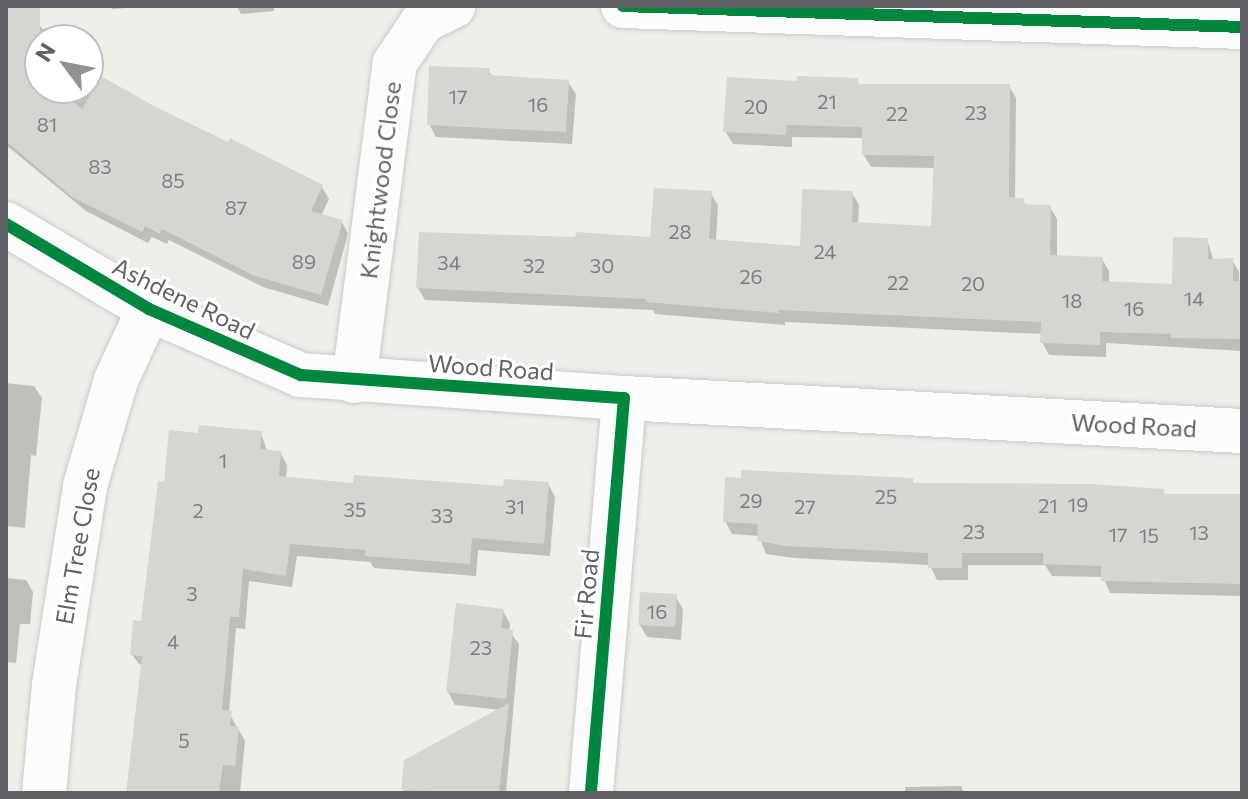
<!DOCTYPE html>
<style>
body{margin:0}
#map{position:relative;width:1248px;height:799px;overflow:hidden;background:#eeeee9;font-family:Commissioner,sans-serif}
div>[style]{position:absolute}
.shadow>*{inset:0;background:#0003}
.building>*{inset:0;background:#d5d5d2;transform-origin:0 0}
.roads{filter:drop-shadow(0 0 2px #cacaca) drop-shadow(0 0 2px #cacaca)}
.minor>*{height:44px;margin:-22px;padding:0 22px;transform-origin:22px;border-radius:22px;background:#fcfcfc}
.cycleway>*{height:12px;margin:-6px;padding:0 6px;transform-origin:6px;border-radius:6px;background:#00873e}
span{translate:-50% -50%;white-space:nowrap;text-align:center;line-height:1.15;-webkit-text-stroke:6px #fff;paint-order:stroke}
.number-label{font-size:20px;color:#7e7f83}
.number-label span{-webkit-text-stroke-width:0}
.street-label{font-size:24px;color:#5f6167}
.frame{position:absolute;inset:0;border:8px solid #5f6167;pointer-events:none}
.north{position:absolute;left:24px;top:24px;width:80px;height:80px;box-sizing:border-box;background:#fff;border:2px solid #bfc0c2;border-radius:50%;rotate:302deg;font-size:22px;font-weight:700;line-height:32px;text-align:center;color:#5f6167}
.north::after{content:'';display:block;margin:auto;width:28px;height:36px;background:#919294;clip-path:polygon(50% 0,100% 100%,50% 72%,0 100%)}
</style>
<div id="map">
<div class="shadow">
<div style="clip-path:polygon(6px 6px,19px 6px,54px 40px,40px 40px,40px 88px,88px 88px,88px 70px,112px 92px,322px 187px,329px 199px,321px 216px,342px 222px,348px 234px,328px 306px,263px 287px,169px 240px,167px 244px,152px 237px,148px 243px,86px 211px,6px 145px)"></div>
<div style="clip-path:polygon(110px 6px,153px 6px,112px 9px)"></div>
<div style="clip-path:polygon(237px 6px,274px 6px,274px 11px,241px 14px)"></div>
<div style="clip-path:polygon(488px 70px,493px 77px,568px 82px,576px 94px,572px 144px,436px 137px,429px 124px)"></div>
<div style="clip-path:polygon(857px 80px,860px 86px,1009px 86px,1016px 98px,1015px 200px,1023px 200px,1026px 206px,1050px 207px,1057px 219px,1057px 257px,1102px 259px,1109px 271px,1109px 283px,1174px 286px,1207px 240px,1214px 261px,1232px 260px,1239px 272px,1242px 351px,1106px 343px,1106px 357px,1049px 355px,1042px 342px,1042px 334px,785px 322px,785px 325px,655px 314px,653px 310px,425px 300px,418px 288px,652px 239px,711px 193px,718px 206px,716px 241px,802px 248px,852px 193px,859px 205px,858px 225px,933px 228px,935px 168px,871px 167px,864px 155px,864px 138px,792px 137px,792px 147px,733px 144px,725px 131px,799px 83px)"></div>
<div style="clip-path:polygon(6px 383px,34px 386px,42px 398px,36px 456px,31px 455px,25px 528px,6px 526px)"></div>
<div style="clip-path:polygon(261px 433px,267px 451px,280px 452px,287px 465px,286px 479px,355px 485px,505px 488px,548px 484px,555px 497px,550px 556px,478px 550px,476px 576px,374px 568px,370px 562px,297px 556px,292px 587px,249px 581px,245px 629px,236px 628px,229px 713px,245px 741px,240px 793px,128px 793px,143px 668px,132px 655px,143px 623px,166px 484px,200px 435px)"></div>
<div style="clip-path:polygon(912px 480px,915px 485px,1163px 491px,1166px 496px,1242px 495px,1242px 596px,1110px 593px,1103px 577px,1052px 576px,1045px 565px,968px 565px,968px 580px,937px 580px,930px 565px,794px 558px,766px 554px,759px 536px,732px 534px,725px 521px)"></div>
<div style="clip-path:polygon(6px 578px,26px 580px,33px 592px,30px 624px,20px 624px,16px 663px,6px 662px)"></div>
<div style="clip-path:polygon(675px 596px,683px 609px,681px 640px,647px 637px,640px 625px)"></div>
<div style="clip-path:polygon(503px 611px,510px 624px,509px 631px,519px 644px,506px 793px,405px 793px,403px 789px,501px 710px,455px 705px,448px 692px)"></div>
<div style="clip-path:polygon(961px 786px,964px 793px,905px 793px,905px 787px)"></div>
</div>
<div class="building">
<div style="clip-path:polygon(6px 6px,40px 6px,40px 88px,57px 88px,82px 109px,101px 76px,154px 106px,228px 142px,230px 138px,323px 185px,311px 211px,343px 220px,321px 295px,255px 276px,162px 229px,160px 234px,145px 226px,142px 232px,72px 197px,6px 141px)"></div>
<div style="clip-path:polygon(429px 66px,490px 68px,489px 75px,569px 80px,566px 132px,427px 125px)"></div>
<div style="clip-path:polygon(797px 76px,858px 78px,858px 84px,1010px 84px,1009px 197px,1024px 198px,1024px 204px,1051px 205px,1050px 255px,1103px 257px,1102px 281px,1172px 284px,1173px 237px,1208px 238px,1208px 259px,1233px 258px,1233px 281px,1242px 281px,1242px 339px,1171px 338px,1171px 334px,1100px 332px,1100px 345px,1040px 343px,1041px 322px,779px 310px,779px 313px,646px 302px,646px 299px,416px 288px,419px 232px,575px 237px,576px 232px,650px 237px,654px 188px,712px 191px,709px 239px,800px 246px,802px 189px,853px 191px,852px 222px,931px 226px,934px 156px,862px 155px,862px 127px,786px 125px,786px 135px,723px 132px,727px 77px,797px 81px)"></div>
<div style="clip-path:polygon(199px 425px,262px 431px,260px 449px,281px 451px,279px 476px,353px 483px,354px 475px,503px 486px,504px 479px,549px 482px,544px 544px,472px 538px,470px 564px,365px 556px,365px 550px,290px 544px,286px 576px,243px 569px,239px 617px,230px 617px,222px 710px,232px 711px,230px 726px,239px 727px,235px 766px,223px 765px,219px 793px,126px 793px,142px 656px,130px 655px,133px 620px,141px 621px,158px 481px,164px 482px,169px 430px,198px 433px)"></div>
<div style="clip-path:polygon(741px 470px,913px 478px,913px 483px,1092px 484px,1164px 489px,1164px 494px,1241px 494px,1241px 584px,1101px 581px,1101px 566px,1043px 564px,1043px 553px,962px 553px,962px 568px,928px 568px,928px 553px,786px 546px,757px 541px,758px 524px,723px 522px,725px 477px,741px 478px)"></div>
<div style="left:640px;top:592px;width:37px;height:33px;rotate:3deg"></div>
<div style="clip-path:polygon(456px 603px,504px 609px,501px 628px,513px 630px,506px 699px,446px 692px)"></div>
<div style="clip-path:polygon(509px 703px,499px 793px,401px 790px,404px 760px)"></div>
</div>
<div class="roads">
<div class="minor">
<div style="left:623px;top:6px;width:619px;rotate:1.94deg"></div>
<div style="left:6px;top:224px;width:166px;rotate:30.7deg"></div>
<div style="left:149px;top:309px;width:166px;rotate:23.5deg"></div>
<div style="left:301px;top:375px;width:324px;rotate:4.1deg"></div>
<div style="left:624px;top:398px;width:619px;rotate:3.06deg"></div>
<div style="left:354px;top:381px;width:321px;rotate:-82.7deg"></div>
<div style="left:395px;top:63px;width:50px;rotate:-56.3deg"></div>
<div style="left:423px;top:21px;width:34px;rotate:-26deg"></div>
<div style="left:44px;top:793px;width:108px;rotate:-84.7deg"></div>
<div style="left:54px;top:685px;width:201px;rotate:-81.1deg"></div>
<div style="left:85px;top:486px;width:110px;rotate:-73.7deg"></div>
<div style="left:116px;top:380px;width:78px;rotate:-65.1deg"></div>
<div style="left:591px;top:793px;width:396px;rotate:-85.2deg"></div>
</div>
</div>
<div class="cycleway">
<div style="left:623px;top:6px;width:619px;rotate:1.94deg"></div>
<div style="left:6px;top:224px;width:166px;rotate:30.7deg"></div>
<div style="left:149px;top:309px;width:166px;rotate:23.5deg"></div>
<div style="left:301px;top:375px;width:324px;rotate:4.1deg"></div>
<div style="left:624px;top:398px;width:396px;rotate:94.8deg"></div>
</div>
<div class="number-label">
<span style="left:458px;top:96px">17</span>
<span style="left:827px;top:101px">21</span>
<span style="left:538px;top:104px">16</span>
<span style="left:756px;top:106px">20</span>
<span style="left:976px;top:112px">23</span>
<span style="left:897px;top:113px">22</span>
<span style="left:47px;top:124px">81</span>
<span style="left:100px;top:166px">83</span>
<span style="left:173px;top:180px">85</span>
<span style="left:236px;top:207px">87</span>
<span style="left:680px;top:231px">28</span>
<span style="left:825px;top:251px">24</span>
<span style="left:304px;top:261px">89</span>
<span style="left:449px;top:262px">34</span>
<span style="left:534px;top:265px">32</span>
<span style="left:602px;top:265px">30</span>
<span style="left:751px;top:276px">26</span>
<span style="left:898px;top:282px">22</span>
<span style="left:973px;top:283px">20</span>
<span style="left:1194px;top:298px">14</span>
<span style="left:1072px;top:300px">18</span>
<span style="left:1134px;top:308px">16</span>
<span style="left:223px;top:460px">1</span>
<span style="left:886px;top:496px">25</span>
<span style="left:751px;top:500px">29</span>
<span style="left:1078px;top:504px">19</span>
<span style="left:1048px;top:505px">21</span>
<span style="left:515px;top:506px">31</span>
<span style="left:805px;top:506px">27</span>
<span style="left:355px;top:509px">35</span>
<span style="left:198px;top:510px">2</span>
<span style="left:442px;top:515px">33</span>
<span style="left:974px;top:531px">23</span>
<span style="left:1199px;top:532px">13</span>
<span style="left:1118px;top:534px">17</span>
<span style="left:1149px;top:535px">15</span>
<span style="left:192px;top:593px">3</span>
<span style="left:657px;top:611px">16</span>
<span style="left:173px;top:641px">4</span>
<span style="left:481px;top:647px">23</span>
<span style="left:184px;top:740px">5</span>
</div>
<div class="street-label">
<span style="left:380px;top:180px;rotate:-83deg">Knightwood Close</span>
<span style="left:184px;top:298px;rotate:26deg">Ashdene Road</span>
<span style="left:491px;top:367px;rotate:4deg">Wood Road</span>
<span style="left:1134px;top:425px;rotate:3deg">Wood Road</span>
<span style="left:77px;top:546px;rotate:-80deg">Elm Tree Close</span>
<span style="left:586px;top:594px;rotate:-85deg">Fir Road</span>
</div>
<div class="frame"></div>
<div class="north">N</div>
</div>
